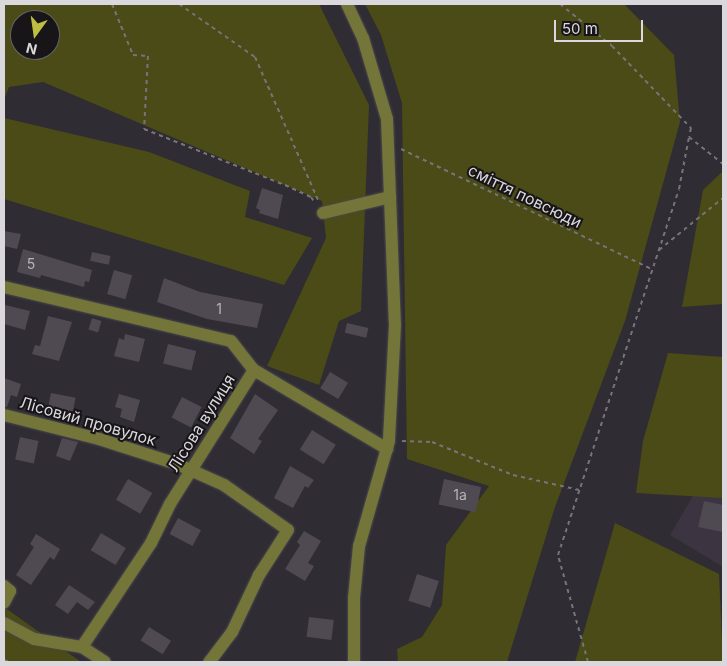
<!DOCTYPE html>
<meta charset="utf-8">
<style>
body{margin:0}
#map{position:relative;width:727px;height:666px;overflow:hidden;background:#302c33;font-family:Inter,sans-serif}
div>[style]{position:absolute}
.built>*{inset:0;background:#3c3440}
.green>*{inset:0;background:#4a4b16}
.building>*{inset:0;background:#4f4a51;transform-origin:0 0}
.path>*{height:2px;margin-top:-1px;transform-origin:0;background:repeating-linear-gradient(90deg,#767379 0 4px,transparent 0 8px)}
.roads{filter:drop-shadow(0 0 1px #4b484e) drop-shadow(0 0 1px #4b484e)}
.minor>*{height:12px;margin:-6px;padding:0 6px;transform-origin:6px;border-radius:6px;background:#747538}
span{translate:-50% -50%;white-space:nowrap;text-align:center;line-height:1.15;-webkit-text-stroke:4px #171518;paint-order:stroke}
.number-label{font-size:14px;color:#b7b4b9}
.number-label span{-webkit-text-stroke-width:0}
.street-label{font-size:16px;color:#dad8dc}
.frame{position:absolute;inset:0;border:5px solid #dad8dc;pointer-events:none}
.north{position:absolute;left:10px;top:10px;width:50px;height:50px;box-sizing:border-box;background:#171518;border:1px solid #656366;border-radius:50%;rotate:194deg;font-size:14px;font-weight:700;line-height:20px;text-align:center;color:#dad8dc}
.north::after{content:'';display:block;margin:auto;width:18px;height:22px;background:#bebf42;clip-path:polygon(50% 0,100% 100%,50% 72%,0 100%)}
.scale{position:absolute;left:554px;top:20px;width:89px;height:22px;box-sizing:border-box;border:2px solid #dad8dc;border-top:0;padding-left:6px;font-size:15px;line-height:18px;white-space:nowrap;color:#dad8dc;-webkit-text-stroke:4px #171518;paint-order:stroke}
</style>
<div id="map">
<div class="built">
<div style="clip-path:polygon(698px 487px,723px 494px,723px 567px,670px 535px)"></div>
</div>
<div class="green">
<div style="clip-path:polygon(evenodd,4px 4px,319px 4px,369px 105px,361px 311px,339px 321px,319px 385px,267px 366px,326px 238px,322px 201px,43px 82px,9px 87px,4px 100px,4px 4px,20px 20px,50px 20px,50px 50px,20px 50px,20px 20px)"></div>
<div style="clip-path:polygon(365px 4px,624px 4px,674px 55px,680px 122px,625px 321px,555px 507px,507px 662px,398px 662px,397px 649px,422px 637px,442px 605px,446px 545px,489px 486px,407px 459px,402px 103px,381px 35px)"></div>
<div style="clip-path:polygon(4px 118px,149px 152px,250px 191px,245px 217px,312px 238px,284px 285px,4px 199px)"></div>
<div style="clip-path:polygon(723px 171px,723px 304px,682px 307px,703px 190px)"></div>
<div style="clip-path:polygon(668px 353px,723px 357px,723px 498px,636px 493px,643px 441px)"></div>
<div style="clip-path:polygon(615px 523px,719px 574px,723px 662px,575px 662px)"></div>
<div style="clip-path:polygon(4px 607px,81px 662px,4px 662px)"></div>
</div>
<div class="building">
<div style="clip-path:polygon(262px 188px,283px 195px,278px 219px,259px 213px,260px 210px,256px 208px)"></div>
<div style="clip-path:polygon(4px 231px,21px 234px,17px 249px,4px 246px)"></div>
<div style="clip-path:polygon(23px 249px,92px 270px,89px 282px,85px 281px,84px 287px,41px 275px,40px 278px,17px 272px)"></div>
<div style="left:92px;top:252px;width:19px;height:9px;rotate:12deg"></div>
<div style="left:114px;top:270px;width:19px;height:25px;rotate:16deg"></div>
<div style="clip-path:polygon(164px 278px,200px 292px,263px 304px,257px 328px,207px 319px,157px 302px)"></div>
<div style="clip-path:polygon(5px 305px,30px 311px,25px 330px,4px 324px)"></div>
<div style="clip-path:polygon(48px 316px,72px 322px,59px 361px,32px 354px,35px 345px,40px 346px)"></div>
<div style="left:92px;top:318px;width:10px;height:12px;rotate:17deg"></div>
<div style="left:347px;top:323px;width:22px;height:10px;rotate:13deg"></div>
<div style="clip-path:polygon(125px 334px,145px 339px,139px 362px,114px 356px,119px 338px,124px 340px)"></div>
<div style="left:168px;top:344px;width:29px;height:20px;rotate:14deg"></div>
<div style="left:330px;top:372px;width:21px;height:19px;rotate:31deg"></div>
<div style="clip-path:polygon(4px 378px,21px 384px,17px 397px,11px 395px,7px 407px,4px 407px)"></div>
<div style="left:51px;top:393px;width:25px;height:20px;rotate:11deg"></div>
<div style="clip-path:polygon(119px 394px,140px 400px,134px 422px,120px 417px,122px 409px,115px 407px)"></div>
<div style="clip-path:polygon(255px 394px,278px 410px,258px 439px,262px 441px,254px 454px,230px 438px)"></div>
<div style="left:182px;top:397px;width:22px;height:23px;rotate:27deg"></div>
<div style="left:312px;top:430px;width:28px;height:23px;rotate:32deg"></div>
<div style="left:20px;top:437px;width:19px;height:23px;rotate:12deg"></div>
<div style="clip-path:polygon(62px 438px,78px 442px,70px 461px,56px 456px)"></div>
<div style="clip-path:polygon(290px 466px,314px 480px,308px 488px,305px 486px,293px 508px,274px 498px)"></div>
<div style="left:128px;top:479px;width:28px;height:24px;rotate:30deg"></div>
<div style="left:444px;top:479px;width:38px;height:26px;rotate:12deg"></div>
<div style="clip-path:polygon(704px 501px,723px 505px,723px 532px,698px 527px)"></div>
<div style="left:178px;top:518px;width:26px;height:18px;rotate:28deg"></div>
<div style="clip-path:polygon(304px 531px,321px 541px,308px 563px,314px 566px,305px 581px,285px 569px,300px 545px,297px 542px)"></div>
<div style="left:101px;top:533px;width:29px;height:20px;rotate:31deg"></div>
<div style="clip-path:polygon(36px 534px,60px 549px,54px 560px,50px 557px,31px 585px,16px 575px,34px 547px,30px 544px)"></div>
<div style="left:417px;top:574px;width:23px;height:28px;rotate:18deg"></div>
<div style="clip-path:polygon(69px 585px,95px 602px,88px 610px,77px 602px,68px 614px,55px 605px)"></div>
<div style="left:309px;top:617px;width:25px;height:20px;rotate:7deg"></div>
<div style="left:149px;top:627px;width:26px;height:16px;rotate:32deg"></div>
</div>
<div class="path">
<div style="left:112px;top:4px;width:55px;rotate:67.6deg"></div>
<div style="left:133px;top:55px;width:15px;rotate:4deg"></div>
<div style="left:148px;top:56px;width:73px;rotate:93.1deg"></div>
<div style="left:144px;top:129px;width:152px;rotate:21.7deg"></div>
<div style="left:285px;top:185px;width:29px;rotate:25deg"></div>
<div style="left:311px;top:197px;width:7px;rotate:56deg"></div>
<div style="left:179px;top:4px;width:93px;rotate:34.9deg"></div>
<div style="left:255px;top:57px;width:158px;rotate:66.2deg"></div>
<div style="left:560px;top:4px;width:67px;rotate:38.9deg"></div>
<div style="left:612px;top:46px;width:114px;rotate:46.1deg"></div>
<div style="left:691px;top:128px;width:9px;rotate:103deg"></div>
<div style="left:689px;top:137px;width:43px;rotate:38.5deg"></div>
<div style="left:401px;top:149px;width:278px;rotate:25.6deg"></div>
<div style="left:659px;top:250px;width:82px;rotate:-39.1deg"></div>
<div style="left:402px;top:441px;width:30px;rotate:2deg"></div>
<div style="left:432px;top:442px;width:87px;rotate:22.2deg"></div>
<div style="left:513px;top:475px;width:68px;rotate:12.8deg"></div>
<div style="left:4px;top:660px;width:6px;rotate:18deg"></div>
<div style="left:588px;top:662px;width:111px;rotate:-105.7deg"></div>
<div style="left:558px;top:555px;width:385px;rotate:-71.7deg"></div>
<div style="left:679px;top:189px;width:53px;rotate:-79.1deg"></div>
</div>
<div class="roads">
<div class="minor">
<div style="left:347px;top:4px;width:38px;rotate:65deg"></div>
<div style="left:363px;top:38px;width:84px;rotate:73.5deg"></div>
<div style="left:387px;top:119px;width:206px;rotate:87.8deg"></div>
<div style="left:395px;top:325px;width:116px;rotate:93deg"></div>
<div style="left:389px;top:441px;width:109px;rotate:105.9deg"></div>
<div style="left:359px;top:546px;width:52px;rotate:95.5deg"></div>
<div style="left:354px;top:598px;width:64px;rotate:90deg"></div>
<div style="left:323px;top:213px;width:69px;rotate:-13.4deg"></div>
<div style="left:4px;top:287px;width:233px;rotate:13.4deg"></div>
<div style="left:231px;top:341px;width:37px;rotate:52deg"></div>
<div style="left:254px;top:370px;width:158px;rotate:122.1deg"></div>
<div style="left:170px;top:504px;width:43px;rotate:116deg"></div>
<div style="left:151px;top:543px;width:125px;rotate:123.6deg"></div>
<div style="left:254px;top:370px;width:155px;rotate:30.7deg"></div>
<div style="left:4px;top:415px;width:98px;rotate:14.2deg"></div>
<div style="left:99px;top:439px;width:82px;rotate:17.8deg"></div>
<div style="left:177px;top:464px;width:51px;rotate:24.1deg"></div>
<div style="left:224px;top:485px;width:78px;rotate:35.1deg"></div>
<div style="left:288px;top:530px;width:54px;rotate:122.8deg"></div>
<div style="left:259px;top:575px;width:63px;rotate:115.3deg"></div>
<div style="left:232px;top:632px;width:38px;rotate:127deg"></div>
<div style="left:4px;top:586px;width:8px;rotate:40deg"></div>
<div style="left:10px;top:591px;width:13px;rotate:117deg"></div>
<div style="left:4px;top:623px;width:34px;rotate:28deg"></div>
<div style="left:34px;top:639px;width:49px;rotate:9.5deg"></div>
<div style="left:82px;top:647px;width:27px;rotate:33deg"></div>
</div>
</div>
<div class="number-label">
<span style="left:31px;top:264px">5</span>
<span style="left:219px;top:309px">1</span>
<span style="left:460px;top:495px">1а</span>
</div>
<div class="street-label">
<span style="left:525px;top:196px;rotate:26deg">сміття повсюди</span>
<span style="left:88px;top:421px;rotate:16deg">Лісовий провулок</span>
<span style="left:201px;top:423px;rotate:-58deg">Лісова вулиця</span>
</div>
<div class="frame"></div>
<div class="north">N</div>
<div class="scale">50 m</div>
</div>
